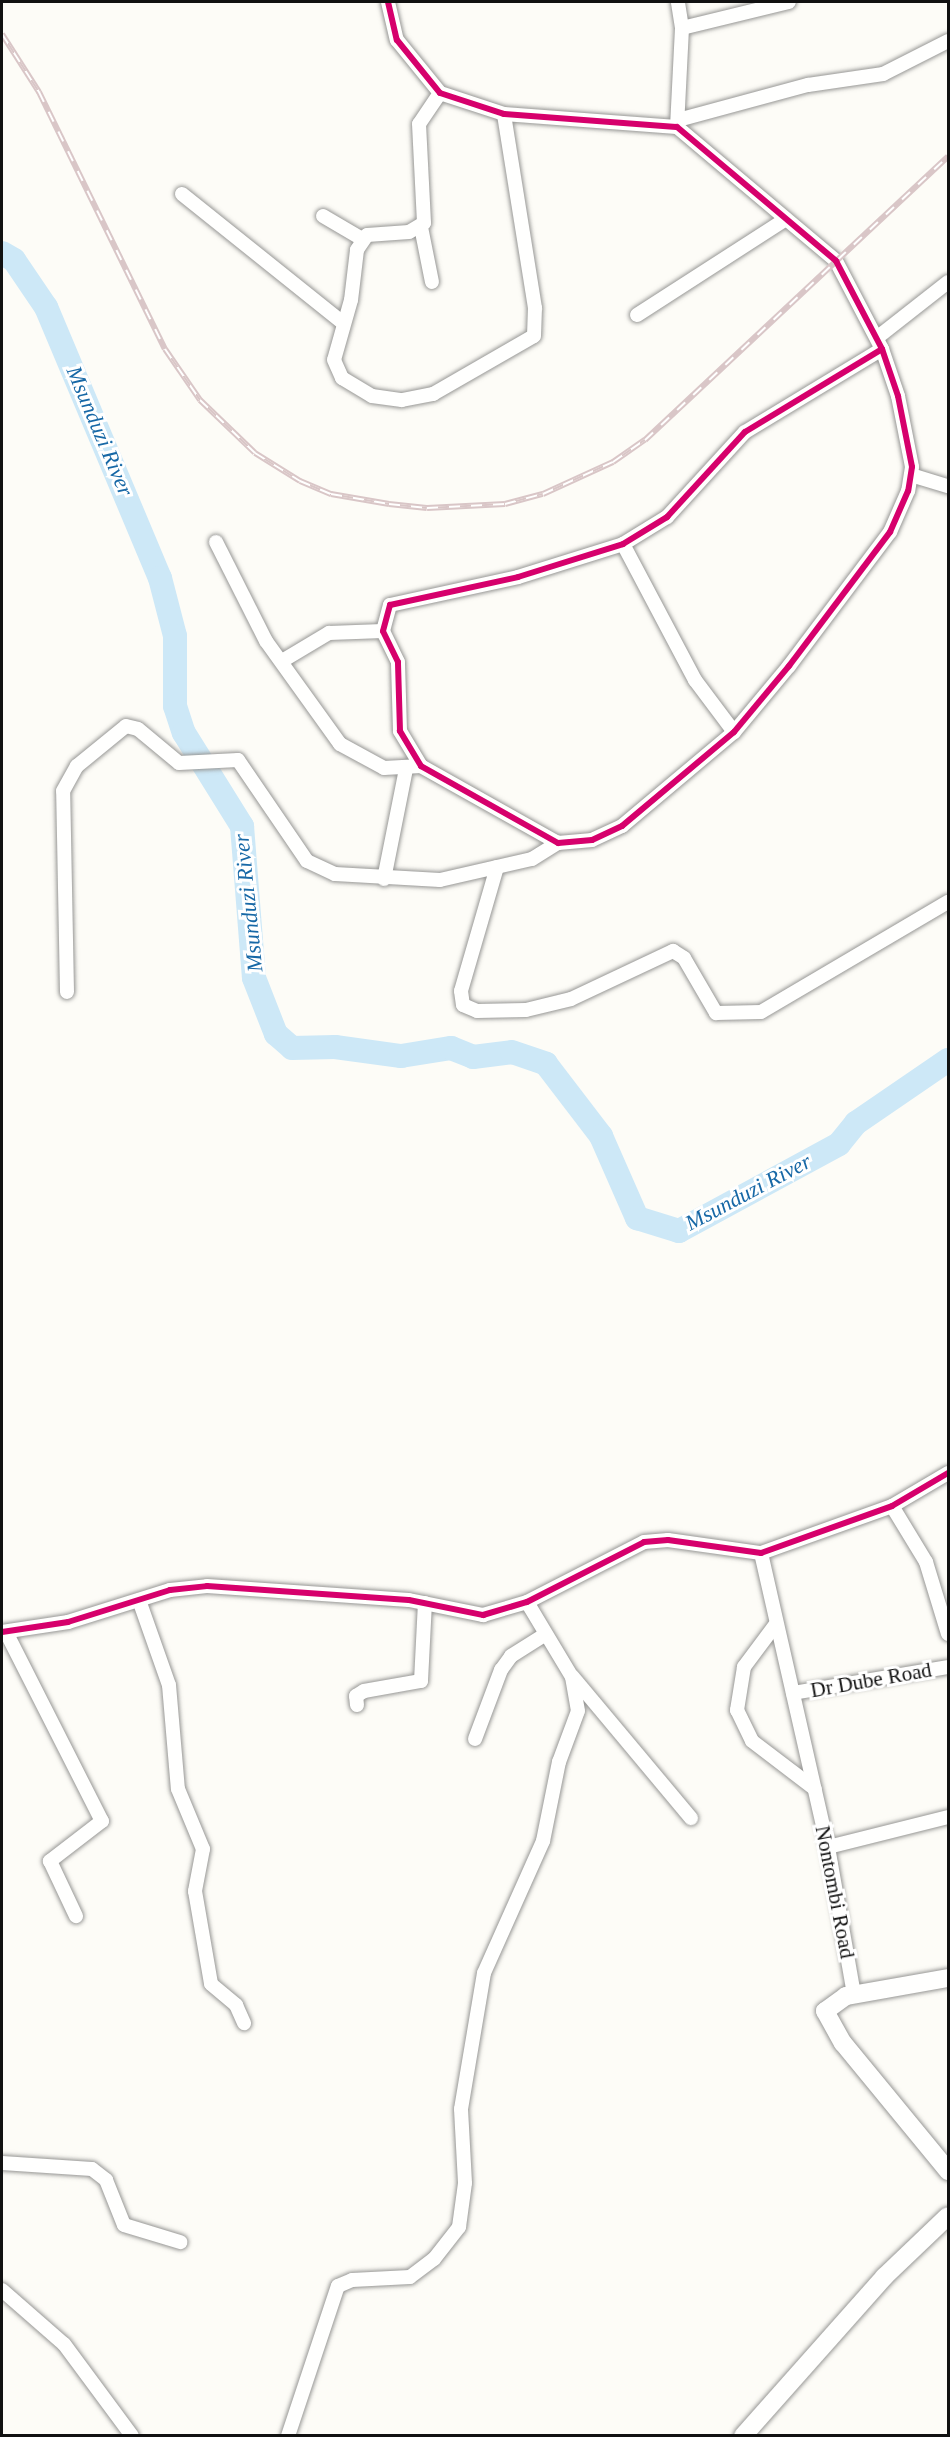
<!DOCTYPE html>
<style>
body{margin:0}
#map{position:relative;width:950px;height:2437px;overflow:hidden;background:#fdfcf7;font-family:"Times New Roman",serif}
div>[style]{position:absolute}
.river>*{height:24px;margin:-12px;padding:0 12px;transform-origin:12px;border-radius:12px;background:#cde8f7}
.roads{filter:drop-shadow(0 0 2px #979795) drop-shadow(0 0 2px #979795)}
.minor>*{height:14px;margin:-7px;padding:0 7px;transform-origin:7px;border-radius:7px;background:#fffffe}
.tertiary>*{height:18px;margin:-9px;padding:0 9px;transform-origin:9px;border-radius:9px;background:#fffffe}
.rail>*{height:6px;margin-top:-3px;transform-origin:0;background:repeating-linear-gradient(90deg,#fff 0 11px,#d9c6c7 0 22px);box-sizing:border-box;border-block:2px solid #d9c6c7}
.cycleway>*{height:6px;margin:-3px;padding:0 3px;transform-origin:3px;border-radius:3px;background:#d6006c}
span{translate:-50% -50%;white-space:nowrap;text-align:center;line-height:1.15;-webkit-text-stroke:6px #fff;paint-order:stroke}
.street-label{font-size:21px;color:#111}
.water-label{font-size:22px;color:#1768a6;font-style:italic}
.frame{position:absolute;inset:0;border:3px solid #111;pointer-events:none}
</style>
<div id="map">
<div class="river">
<div style="left:2px;top:253px;width:14px;rotate:30deg"></div>
<div style="left:14px;top:260px;width:57px;rotate:55.8deg"></div>
<div style="left:46px;top:307px;width:294px;rotate:67.2deg"></div>
<div style="left:160px;top:578px;width:60px;rotate:75.5deg"></div>
<div style="left:175px;top:636px;width:70px;rotate:90deg"></div>
<div style="left:175px;top:706px;width:28px;rotate:72deg"></div>
<div style="left:184px;top:733px;width:110px;rotate:58.1deg"></div>
<div style="left:242px;top:826px;width:152px;rotate:85.5deg"></div>
<div style="left:254px;top:978px;width:60px;rotate:68.6deg"></div>
<div style="left:276px;top:1034px;width:21px;rotate:41deg"></div>
<div style="left:292px;top:1048px;width:43px;rotate:-1.3deg"></div>
<div style="left:335px;top:1047px;width:67px;rotate:7.8deg"></div>
<div style="left:401px;top:1056px;width:51px;rotate:-9.1deg"></div>
<div style="left:451px;top:1048px;width:24px;rotate:22deg"></div>
<div style="left:473px;top:1057px;width:39px;rotate:-7deg"></div>
<div style="left:512px;top:1052px;width:36px;rotate:19deg"></div>
<div style="left:546px;top:1064px;width:91px;rotate:52.6deg"></div>
<div style="left:601px;top:1136px;width:90px;rotate:66.3deg"></div>
<div style="left:637px;top:1218px;width:44px;rotate:17.2deg"></div>
<div style="left:679px;top:1231px;width:182px;rotate:-28.5deg"></div>
<div style="left:839px;top:1144px;width:27px;rotate:-51deg"></div>
<div style="left:856px;top:1123px;width:112px;rotate:-34.4deg"></div>
</div>
<div class="roads">
<div class="minor">
<div style="left:388px;top:2px;width:39px;rotate:77deg"></div>
<div style="left:397px;top:40px;width:68px;rotate:50.9deg"></div>
<div style="left:440px;top:93px;width:67px;rotate:18.2deg"></div>
<div style="left:504px;top:114px;width:173px;rotate:4.3deg"></div>
<div style="left:677px;top:127px;width:208px;rotate:40.1deg"></div>
<div style="left:836px;top:261px;width:99px;rotate:62.4deg"></div>
<div style="left:882px;top:349px;width:50px;rotate:71.2deg"></div>
<div style="left:898px;top:396px;width:72px;rotate:78.8deg"></div>
<div style="left:912px;top:467px;width:24px;rotate:99deg"></div>
<div style="left:908px;top:491px;width:45px;rotate:113.7deg"></div>
<div style="left:890px;top:532px;width:168px;rotate:127deg"></div>
<div style="left:789px;top:666px;width:86px;rotate:129.8deg"></div>
<div style="left:734px;top:732px;width:146px;rotate:140deg"></div>
<div style="left:622px;top:826px;width:33px;rotate:155deg"></div>
<div style="left:592px;top:840px;width:34px;rotate:175deg"></div>
<div style="left:558px;top:843px;width:157px;rotate:-150.7deg"></div>
<div style="left:421px;top:766px;width:41px;rotate:-121deg"></div>
<div style="left:400px;top:731px;width:69px;rotate:-91.7deg"></div>
<div style="left:398px;top:662px;width:34px;rotate:-116deg"></div>
<div style="left:383px;top:631px;width:27px;rotate:-75deg"></div>
<div style="left:390px;top:605px;width:131px;rotate:-12.3deg"></div>
<div style="left:518px;top:577px;width:110px;rotate:-17.4deg"></div>
<div style="left:623px;top:544px;width:52px;rotate:-31.5deg"></div>
<div style="left:667px;top:517px;width:115px;rotate:-47.5deg"></div>
<div style="left:745px;top:432px;width:160px;rotate:-31.2deg"></div>
<div style="left:682px;top:28px;width:110px;rotate:-13.7deg"></div>
<div style="left:440px;top:93px;width:37px;rotate:124deg"></div>
<div style="left:419px;top:124px;width:99px;rotate:87.1deg"></div>
<div style="left:424px;top:223px;width:17px;rotate:149deg"></div>
<div style="left:409px;top:232px;width:42px;rotate:175.9deg"></div>
<div style="left:367px;top:235px;width:18px;rotate:124deg"></div>
<div style="left:357px;top:250px;width:50px;rotate:96.8deg"></div>
<div style="left:351px;top:300px;width:62px;rotate:105.8deg"></div>
<div style="left:334px;top:360px;width:20px;rotate:66deg"></div>
<div style="left:342px;top:378px;width:35px;rotate:31deg"></div>
<div style="left:372px;top:396px;width:30px;rotate:8deg"></div>
<div style="left:402px;top:400px;width:32px;rotate:-11deg"></div>
<div style="left:433px;top:394px;width:116px;rotate:-29.9deg"></div>
<div style="left:534px;top:336px;width:28px;rotate:-88deg"></div>
<div style="left:535px;top:308px;width:196px;rotate:-99.1deg"></div>
<div style="left:678px;top:120px;width:135px;rotate:-15.1deg"></div>
<div style="left:808px;top:85px;width:76px;rotate:-8.3deg"></div>
<div style="left:883px;top:74px;width:73px;rotate:-26.9deg"></div>
<div style="left:677px;top:127px;width:99px;rotate:-87.1deg"></div>
<div style="left:682px;top:28px;width:26px;rotate:-99deg"></div>
<div style="left:182px;top:194px;width:206px;rotate:38.7deg"></div>
<div style="left:323px;top:216px;width:45px;rotate:30.5deg"></div>
<div style="left:421px;top:227px;width:56px;rotate:78.7deg"></div>
<div style="left:637px;top:315px;width:177px;rotate:-32.8deg"></div>
<div style="left:878px;top:337px;width:89px;rotate:-38.2deg"></div>
<div style="left:911px;top:475px;width:39px;rotate:17deg"></div>
<div style="left:216px;top:542px;width:111px;rotate:63.2deg"></div>
<div style="left:266px;top:641px;width:127px;rotate:54.3deg"></div>
<div style="left:340px;top:744px;width:50px;rotate:28.6deg"></div>
<div style="left:384px;top:768px;width:37px;rotate:-3deg"></div>
<div style="left:623px;top:544px;width:154px;rotate:62.1deg"></div>
<div style="left:695px;top:680px;width:65px;rotate:53.1deg"></div>
<div style="left:282px;top:661px;width:55px;rotate:-30.8deg"></div>
<div style="left:329px;top:633px;width:54px;rotate:-2.1deg"></div>
<div style="left:497px;top:867px;width:129px;rotate:106.2deg"></div>
<div style="left:461px;top:991px;width:14px;rotate:82deg"></div>
<div style="left:463px;top:1005px;width:15px;rotate:23deg"></div>
<div style="left:477px;top:1011px;width:49px;rotate:-1.2deg"></div>
<div style="left:526px;top:1010px;width:46px;rotate:-13.7deg"></div>
<div style="left:571px;top:999px;width:113px;rotate:-25.2deg"></div>
<div style="left:673px;top:951px;width:13px;rotate:32deg"></div>
<div style="left:684px;top:958px;width:64px;rotate:59.8deg"></div>
<div style="left:716px;top:1013px;width:45px;rotate:-1.3deg"></div>
<div style="left:761px;top:1012px;width:217px;rotate:-30.5deg"></div>
<div style="left:384px;top:879px;width:112px;rotate:-78.7deg"></div>
<div style="left:67px;top:992px;width:201px;rotate:-91.1deg"></div>
<div style="left:63px;top:791px;width:29px;rotate:-61deg"></div>
<div style="left:77px;top:766px;width:63px;rotate:-39.2deg"></div>
<div style="left:126px;top:726px;width:12px;rotate:14deg"></div>
<div style="left:138px;top:729px;width:53px;rotate:39.7deg"></div>
<div style="left:179px;top:763px;width:59px;rotate:-2.9deg"></div>
<div style="left:238px;top:760px;width:122px;rotate:55.7deg"></div>
<div style="left:307px;top:861px;width:31px;rotate:25deg"></div>
<div style="left:335px;top:874px;width:105px;rotate:3.3deg"></div>
<div style="left:440px;top:880px;width:94px;rotate:-12.9deg"></div>
<div style="left:532px;top:859px;width:31px;rotate:-32deg"></div>
<div style="left:892px;top:1506px;width:66px;rotate:58.7deg"></div>
<div style="left:926px;top:1562px;width:75px;rotate:73deg"></div>
<div style="left:761px;top:1553px;width:302px;rotate:77.2deg"></div>
<div style="left:828px;top:1847px;width:150px;rotate:80deg"></div>
<div style="left:139px;top:1600px;width:90px;rotate:70.6deg"></div>
<div style="left:169px;top:1685px;width:104px;rotate:85.1deg"></div>
<div style="left:178px;top:1789px;width:65px;rotate:67.4deg"></div>
<div style="left:203px;top:1849px;width:43px;rotate:100.8deg"></div>
<div style="left:195px;top:1891px;width:94px;rotate:80.2deg"></div>
<div style="left:211px;top:1984px;width:33px;rotate:40deg"></div>
<div style="left:236px;top:2005px;width:20px;rotate:66deg"></div>
<div style="left:776px;top:1624px;width:54px;rotate:126.7deg"></div>
<div style="left:744px;top:1667px;width:44px;rotate:99.2deg"></div>
<div style="left:737px;top:1710px;width:34px;rotate:64deg"></div>
<div style="left:752px;top:1741px;width:79px;rotate:37.3deg"></div>
<div style="left:2px;top:1632px;width:67px;rotate:-8.6deg"></div>
<div style="left:68px;top:1622px;width:107px;rotate:-17.4deg"></div>
<div style="left:170px;top:1590px;width:37px;rotate:-6deg"></div>
<div style="left:207px;top:1586px;width:202px;rotate:4deg"></div>
<div style="left:409px;top:1600px;width:76px;rotate:11.5deg"></div>
<div style="left:483px;top:1615px;width:46px;rotate:-16.5deg"></div>
<div style="left:527px;top:1602px;width:131px;rotate:-27.1deg"></div>
<div style="left:644px;top:1542px;width:24px;rotate:-5deg"></div>
<div style="left:668px;top:1540px;width:94px;rotate:8deg"></div>
<div style="left:761px;top:1553px;width:139px;rotate:-19.7deg"></div>
<div style="left:892px;top:1506px;width:65px;rotate:-30.5deg"></div>
<div style="left:6px;top:1632px;width:212px;rotate:63.1deg"></div>
<div style="left:102px;top:1821px;width:66px;rotate:142.4deg"></div>
<div style="left:50px;top:1861px;width:61px;rotate:64.7deg"></div>
<div style="left:573px;top:1677px;width:184px;rotate:50.1deg"></div>
<div style="left:793px;top:1693px;width:157px;rotate:-9.5deg"></div>
<div style="left:357px;top:1705px;width:9px;rotate:-96deg"></div>
<div style="left:356px;top:1696px;width:9px;rotate:-32deg"></div>
<div style="left:364px;top:1691px;width:58px;rotate:-10deg"></div>
<div style="left:421px;top:1681px;width:78px;rotate:-87.1deg"></div>
<div style="left:475px;top:1739px;width:74px;rotate:-69.4deg"></div>
<div style="left:501px;top:1670px;width:17px;rotate:-54deg"></div>
<div style="left:511px;top:1656px;width:41px;rotate:-32.2deg"></div>
<div style="left:828px;top:1847px;width:124px;rotate:-14deg"></div>
<div style="left:2px;top:2163px;width:90px;rotate:3.8deg"></div>
<div style="left:92px;top:2169px;width:18px;rotate:38deg"></div>
<div style="left:106px;top:2180px;width:48px;rotate:68.2deg"></div>
<div style="left:124px;top:2225px;width:59px;rotate:16.9deg"></div>
<div style="left:2px;top:2290px;width:82px;rotate:41.1deg"></div>
<div style="left:64px;top:2344px;width:114px;rotate:53.5deg"></div>
<div style="left:288px;top:2436px;width:158px;rotate:-71.6deg"></div>
<div style="left:338px;top:2286px;width:15px;rotate:-23deg"></div>
<div style="left:352px;top:2280px;width:58px;rotate:-3deg"></div>
<div style="left:410px;top:2277px;width:30px;rotate:-37deg"></div>
<div style="left:434px;top:2259px;width:41px;rotate:-52deg"></div>
<div style="left:459px;top:2227px;width:44px;rotate:-82.2deg"></div>
<div style="left:465px;top:2183px;width:74px;rotate:-93.1deg"></div>
<div style="left:461px;top:2109px;width:138px;rotate:-80.4deg"></div>
<div style="left:484px;top:1973px;width:145px;rotate:-65.9deg"></div>
<div style="left:543px;top:1841px;width:81px;rotate:-78.6deg"></div>
<div style="left:559px;top:1762px;width:54px;rotate:-69.6deg"></div>
<div style="left:578px;top:1711px;width:35px;rotate:-100deg"></div>
<div style="left:572px;top:1677px;width:87px;rotate:-121deg"></div>
</div>
<div class="tertiary">
<div style="left:948px;top:1978px;width:104px;rotate:170deg"></div>
<div style="left:846px;top:1996px;width:26px;rotate:144deg"></div>
<div style="left:825px;top:2011px;width:37px;rotate:61deg"></div>
<div style="left:843px;top:2043px;width:166px;rotate:50.6deg"></div>
<div style="left:743px;top:2436px;width:213px;rotate:-48.4deg"></div>
<div style="left:884px;top:2277px;width:88px;rotate:-43.6deg"></div>
</div>
</div>
<div class="rail">
<div style="left:2px;top:34px;width:69px;rotate:57.5deg"></div>
<div style="left:39px;top:92px;width:286px;rotate:63.9deg"></div>
<div style="left:165px;top:349px;width:62px;rotate:55.5deg"></div>
<div style="left:200px;top:400px;width:76px;rotate:43.9deg"></div>
<div style="left:255px;top:453px;width:53px;rotate:31.9deg"></div>
<div style="left:300px;top:481px;width:34px;rotate:23deg"></div>
<div style="left:331px;top:494px;width:59px;rotate:9.8deg"></div>
<div style="left:389px;top:504px;width:38px;rotate:6deg"></div>
<div style="left:427px;top:508px;width:78px;rotate:-2.9deg"></div>
<div style="left:505px;top:504px;width:39px;rotate:-15deg"></div>
<div style="left:543px;top:494px;width:77px;rotate:-24.6deg"></div>
<div style="left:613px;top:462px;width:39px;rotate:-35deg"></div>
<div style="left:645px;top:440px;width:415px;rotate:-43.1deg"></div>
</div>
<div class="cycleway">
<div style="left:388px;top:2px;width:39px;rotate:77deg"></div>
<div style="left:397px;top:40px;width:68px;rotate:50.9deg"></div>
<div style="left:440px;top:93px;width:67px;rotate:18.2deg"></div>
<div style="left:504px;top:114px;width:173px;rotate:4.3deg"></div>
<div style="left:677px;top:127px;width:208px;rotate:40.1deg"></div>
<div style="left:836px;top:261px;width:99px;rotate:62.4deg"></div>
<div style="left:882px;top:349px;width:50px;rotate:71.2deg"></div>
<div style="left:898px;top:396px;width:72px;rotate:78.8deg"></div>
<div style="left:912px;top:467px;width:24px;rotate:99deg"></div>
<div style="left:908px;top:491px;width:45px;rotate:113.7deg"></div>
<div style="left:890px;top:532px;width:168px;rotate:127deg"></div>
<div style="left:789px;top:666px;width:86px;rotate:129.8deg"></div>
<div style="left:734px;top:732px;width:146px;rotate:140deg"></div>
<div style="left:622px;top:826px;width:33px;rotate:155deg"></div>
<div style="left:592px;top:840px;width:34px;rotate:175deg"></div>
<div style="left:558px;top:843px;width:157px;rotate:-150.7deg"></div>
<div style="left:421px;top:766px;width:41px;rotate:-121deg"></div>
<div style="left:400px;top:731px;width:69px;rotate:-91.7deg"></div>
<div style="left:398px;top:662px;width:34px;rotate:-116deg"></div>
<div style="left:383px;top:631px;width:27px;rotate:-75deg"></div>
<div style="left:390px;top:605px;width:131px;rotate:-12.3deg"></div>
<div style="left:518px;top:577px;width:110px;rotate:-17.4deg"></div>
<div style="left:623px;top:544px;width:52px;rotate:-31.5deg"></div>
<div style="left:667px;top:517px;width:115px;rotate:-47.5deg"></div>
<div style="left:745px;top:432px;width:160px;rotate:-31.2deg"></div>
<div style="left:2px;top:1632px;width:67px;rotate:-8.6deg"></div>
<div style="left:68px;top:1622px;width:107px;rotate:-17.4deg"></div>
<div style="left:170px;top:1590px;width:37px;rotate:-6deg"></div>
<div style="left:207px;top:1586px;width:202px;rotate:4deg"></div>
<div style="left:409px;top:1600px;width:76px;rotate:11.5deg"></div>
<div style="left:483px;top:1615px;width:46px;rotate:-16.5deg"></div>
<div style="left:527px;top:1602px;width:131px;rotate:-27.1deg"></div>
<div style="left:644px;top:1542px;width:24px;rotate:-5deg"></div>
<div style="left:668px;top:1540px;width:94px;rotate:8deg"></div>
<div style="left:761px;top:1553px;width:139px;rotate:-19.7deg"></div>
<div style="left:892px;top:1506px;width:65px;rotate:-30.5deg"></div>
</div>
<div class="street-label">
<span style="left:871px;top:1680px;rotate:-10deg">Dr Dube Road</span>
<span style="left:835px;top:1892px;rotate:79deg">Nontombi Road</span>
</div>
<div class="water-label">
<span style="left:100px;top:431px;rotate:67deg">Msunduzi River</span>
<span style="left:248px;top:903px;rotate:-96deg">Msunduzi River</span>
<span style="left:748px;top:1192px;rotate:-28deg">Msunduzi River</span>
</div>
<div class="frame"></div>
</div>
